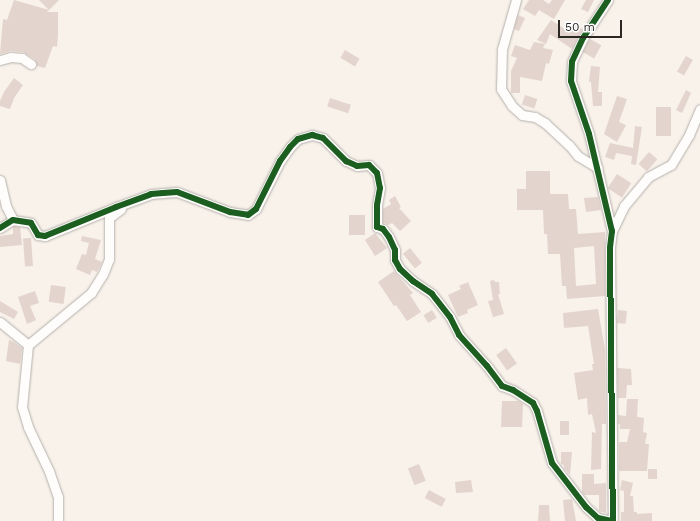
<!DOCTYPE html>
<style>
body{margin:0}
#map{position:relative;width:700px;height:521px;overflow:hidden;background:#f8f2eb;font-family:"Work Sans",sans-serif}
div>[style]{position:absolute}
.building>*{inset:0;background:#e4d4ce;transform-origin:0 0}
.roads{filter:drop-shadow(0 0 1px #b5b0aa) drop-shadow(0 0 1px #b5b0aa)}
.street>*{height:9px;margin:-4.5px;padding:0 4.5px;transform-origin:4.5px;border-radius:4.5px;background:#fefdfc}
.cycleway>*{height:6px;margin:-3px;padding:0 3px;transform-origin:3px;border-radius:3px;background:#1b5e20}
span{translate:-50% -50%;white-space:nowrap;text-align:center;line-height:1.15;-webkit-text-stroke:3px #fff;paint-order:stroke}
.scale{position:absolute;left:558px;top:20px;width:64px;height:18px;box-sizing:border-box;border:2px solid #2b2722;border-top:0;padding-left:5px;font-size:12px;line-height:14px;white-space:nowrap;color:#2b2722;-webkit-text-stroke:3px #fff;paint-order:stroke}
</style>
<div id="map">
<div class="building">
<div style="clip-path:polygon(14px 0,49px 10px,39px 0,59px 0,47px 12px,58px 12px,58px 35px,57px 47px,53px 46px,45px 68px,37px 66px,35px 59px,23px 52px,11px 51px,0 54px,3px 19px,7px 20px)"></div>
<div style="clip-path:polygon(529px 0,543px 0,549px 4px,552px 0,565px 0,554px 19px,539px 10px,535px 16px,523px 9px)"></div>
<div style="clip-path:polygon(586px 0,594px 0,588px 12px,581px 9px)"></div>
<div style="clip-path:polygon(518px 15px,525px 18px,519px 31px,514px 29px)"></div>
<div style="clip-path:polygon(551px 20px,568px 31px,573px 24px,582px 29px,572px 49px,550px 34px,546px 44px,537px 40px)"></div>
<div style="left:590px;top:39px;width:13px;height:15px;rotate:29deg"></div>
<div style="clip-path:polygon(534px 42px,545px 44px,543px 48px,553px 50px,549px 64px,546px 63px,542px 81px,520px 77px,520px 93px,511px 93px,511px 71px,517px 58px,511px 56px,515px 45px,530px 50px)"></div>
<div style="left:345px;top:50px;width:17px;height:9px;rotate:31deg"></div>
<div style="left:686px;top:56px;width:8px;height:18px;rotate:30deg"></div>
<div style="clip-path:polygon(591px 66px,600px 67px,598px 92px,602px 92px,602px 106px,593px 106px,591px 82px,589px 82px)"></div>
<div style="clip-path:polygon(14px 78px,23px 85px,14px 98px,10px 109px,0 106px,0 101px,4px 92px)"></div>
<div style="clip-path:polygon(686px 90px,691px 93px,682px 113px,676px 110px)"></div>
<div style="left:525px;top:95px;width:13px;height:10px;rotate:18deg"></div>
<div style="clip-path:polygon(617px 96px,627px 99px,619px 122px,626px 125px,617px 142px,604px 134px)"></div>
<div style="left:330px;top:98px;width:22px;height:9px;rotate:18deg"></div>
<div style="left:656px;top:107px;width:15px;height:29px"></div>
<div style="clip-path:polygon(635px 126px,642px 127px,636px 165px,631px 164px,632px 156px,616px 153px,614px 160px,605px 157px,610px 143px,633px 148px)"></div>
<div style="left:649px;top:152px;width:11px;height:16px;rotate:41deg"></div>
<div style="clip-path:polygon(evenodd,526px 171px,550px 171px,550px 194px,568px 194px,569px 209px,576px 209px,578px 234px,605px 232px,605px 296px,567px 299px,566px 286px,562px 286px,560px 254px,548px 254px,547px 234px,544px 234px,543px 210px,517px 210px,517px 189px,526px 189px,526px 171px,594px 246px,596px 284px,576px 286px,574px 248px,594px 246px)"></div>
<div style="left:617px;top:174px;width:17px;height:17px;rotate:33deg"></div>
<div style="clip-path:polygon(395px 196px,401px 207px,399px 208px,411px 221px,400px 231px,392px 223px,388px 225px,383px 222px,383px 209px,391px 204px,389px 200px)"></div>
<div style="clip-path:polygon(598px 197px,601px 210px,586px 212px,584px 198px)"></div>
<div style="left:365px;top:215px;width:20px;height:16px;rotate:90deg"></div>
<div style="clip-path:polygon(14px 226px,20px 227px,22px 245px,0 247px,0 236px,13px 234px,13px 227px)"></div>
<div style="clip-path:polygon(375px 233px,387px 248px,375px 256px,365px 240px)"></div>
<div style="clip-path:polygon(82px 236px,101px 240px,95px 259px,102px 262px,97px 272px,92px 270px,90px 275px,76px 269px,82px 254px,86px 255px,89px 243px,81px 241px)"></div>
<div style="left:31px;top:238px;width:28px;height:8px;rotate:86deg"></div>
<div style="left:410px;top:248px;width:19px;height:9px;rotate:51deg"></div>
<div style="clip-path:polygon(394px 271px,413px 293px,410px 295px,421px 312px,407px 321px,396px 305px,394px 306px,378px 282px)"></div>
<div style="clip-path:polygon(494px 280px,495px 282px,499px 282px,500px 294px,498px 294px,504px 314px,493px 317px,488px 301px,493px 300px,490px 281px)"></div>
<div style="clip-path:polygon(468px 282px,478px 305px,467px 310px,468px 313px,458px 317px,448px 295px,461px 289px,459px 286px)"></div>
<div style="left:51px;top:285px;width:15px;height:17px;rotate:8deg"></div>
<div style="clip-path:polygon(35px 291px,39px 303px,30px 306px,36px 320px,27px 324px,18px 297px)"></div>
<div style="clip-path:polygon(0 301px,18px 312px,14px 319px,0 312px)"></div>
<div style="clip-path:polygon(598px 309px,605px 349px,606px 424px,602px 424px,601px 469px,591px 470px,592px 432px,596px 433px,592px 414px,588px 415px,587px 398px,578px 400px,574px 373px,593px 370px,592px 364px,594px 364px,588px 326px,564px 328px,563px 313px)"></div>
<div style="left:432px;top:310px;width:9px;height:10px;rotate:58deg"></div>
<div style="left:618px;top:310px;width:9px;height:13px;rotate:6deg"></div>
<div style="clip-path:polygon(9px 340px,14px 342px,22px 348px,20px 364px,6px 361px)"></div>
<div style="left:506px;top:348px;width:19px;height:12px;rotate:55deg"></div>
<div style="clip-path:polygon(617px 368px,631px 369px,632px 385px,627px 385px,626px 398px,618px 398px)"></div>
<div style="clip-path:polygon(627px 399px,638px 399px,637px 417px,644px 418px,643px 432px,647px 433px,645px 444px,649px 444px,647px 471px,619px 471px,619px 442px,627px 442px,630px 429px,620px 429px,620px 424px,618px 424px,618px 415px,626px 416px)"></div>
<div style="clip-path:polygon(502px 401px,519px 401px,523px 404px,522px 427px,501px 427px)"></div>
<div style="left:560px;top:421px;width:9px;height:14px"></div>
<div style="clip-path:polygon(561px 452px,572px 452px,570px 475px,564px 468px,564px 465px,561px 464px)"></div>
<div style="left:419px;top:464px;width:18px;height:12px;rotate:68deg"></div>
<div style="left:648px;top:469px;width:9px;height:10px"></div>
<div style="clip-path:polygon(582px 474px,594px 474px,594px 484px,606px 483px,606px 513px,599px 511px,599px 495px,584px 495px,582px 492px)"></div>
<div style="clip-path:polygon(471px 480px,473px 492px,456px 493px,455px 482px)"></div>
<div style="clip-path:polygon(622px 480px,633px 483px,630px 496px,633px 496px,634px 512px,637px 512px,637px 514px,652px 513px,652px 521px,621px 521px,621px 512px,624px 512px,624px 491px,620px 490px)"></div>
<div style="left:429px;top:490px;width:19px;height:9px;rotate:28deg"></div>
<div style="clip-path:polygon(572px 499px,576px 521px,565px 521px,563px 500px)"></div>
<div style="clip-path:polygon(539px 505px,549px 505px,550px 521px,538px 521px)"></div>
</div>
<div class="roads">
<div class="street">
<div style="left:516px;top:0;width:51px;rotate:105.9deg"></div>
<div style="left:502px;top:49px;width:40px;rotate:91.4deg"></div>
<div style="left:501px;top:89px;width:20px;rotate:57deg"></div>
<div style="left:512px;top:106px;width:13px;rotate:42deg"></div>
<div style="left:522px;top:115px;width:13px;rotate:9deg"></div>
<div style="left:535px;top:117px;width:12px;rotate:31deg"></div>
<div style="left:545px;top:123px;width:33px;rotate:43deg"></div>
<div style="left:569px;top:145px;width:14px;rotate:51deg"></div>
<div style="left:578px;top:156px;width:23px;rotate:31deg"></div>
<div style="left:608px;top:0;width:45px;rotate:123.3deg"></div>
<div style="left:583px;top:38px;width:26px;rotate:115deg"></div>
<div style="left:572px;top:62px;width:19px;rotate:93deg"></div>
<div style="left:571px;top:81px;width:56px;rotate:71.2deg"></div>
<div style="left:589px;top:134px;width:100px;rotate:76.7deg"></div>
<div style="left:612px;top:231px;width:17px;rotate:97deg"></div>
<div style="left:610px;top:248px;width:273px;rotate:89.4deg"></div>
<div style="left:0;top:60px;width:11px;rotate:-15deg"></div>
<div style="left:11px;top:57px;width:11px;rotate:5deg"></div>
<div style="left:22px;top:58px;width:11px;rotate:34deg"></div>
<div style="left:0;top:180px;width:27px;rotate:77deg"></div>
<div style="left:6px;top:206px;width:16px;rotate:63deg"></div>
<div style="left:0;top:228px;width:15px;rotate:-32deg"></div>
<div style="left:13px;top:220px;width:18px;rotate:9deg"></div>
<div style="left:31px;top:223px;width:14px;rotate:60deg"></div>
<div style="left:38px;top:235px;width:7px;rotate:8deg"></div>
<div style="left:45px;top:236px;width:77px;rotate:-22.2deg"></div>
<div style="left:116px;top:207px;width:37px;rotate:-20deg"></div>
<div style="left:151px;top:194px;width:12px;rotate:-5deg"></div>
<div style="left:163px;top:193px;width:14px;rotate:-4deg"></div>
<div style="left:177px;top:192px;width:57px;rotate:20.7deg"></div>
<div style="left:230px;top:212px;width:18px;rotate:9deg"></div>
<div style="left:248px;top:215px;width:10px;rotate:-37deg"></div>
<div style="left:256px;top:209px;width:54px;rotate:-63.4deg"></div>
<div style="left:280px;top:161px;width:17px;rotate:-54deg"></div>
<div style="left:290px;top:147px;width:11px;rotate:-45deg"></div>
<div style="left:298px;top:139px;width:15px;rotate:-16deg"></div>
<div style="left:312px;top:135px;width:11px;rotate:15deg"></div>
<div style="left:323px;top:138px;width:33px;rotate:45deg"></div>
<div style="left:346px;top:161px;width:12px;rotate:24deg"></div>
<div style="left:357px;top:166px;width:12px;rotate:-5deg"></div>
<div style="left:369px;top:165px;width:11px;rotate:45deg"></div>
<div style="left:377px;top:173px;width:15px;rotate:79deg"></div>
<div style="left:380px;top:188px;width:17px;rotate:100deg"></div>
<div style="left:377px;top:205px;width:22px;rotate:90deg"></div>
<div style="left:377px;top:227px;width:6px;rotate:18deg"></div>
<div style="left:383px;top:229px;width:10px;rotate:53deg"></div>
<div style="left:389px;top:237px;width:14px;rotate:65deg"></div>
<div style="left:395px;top:250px;width:10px;rotate:90deg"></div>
<div style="left:395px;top:260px;width:10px;rotate:61deg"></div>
<div style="left:400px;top:269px;width:18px;rotate:43deg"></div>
<div style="left:413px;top:281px;width:23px;rotate:34deg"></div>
<div style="left:432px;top:294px;width:29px;rotate:52deg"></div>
<div style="left:450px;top:317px;width:20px;rotate:63deg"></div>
<div style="left:459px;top:335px;width:42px;rotate:47.9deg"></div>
<div style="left:487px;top:366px;width:25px;rotate:53deg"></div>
<div style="left:502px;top:386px;width:12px;rotate:20deg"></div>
<div style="left:513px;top:390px;width:24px;rotate:33deg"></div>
<div style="left:533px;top:403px;width:9px;rotate:63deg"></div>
<div style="left:537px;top:411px;width:54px;rotate:73.9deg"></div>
<div style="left:552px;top:463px;width:56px;rotate:52.3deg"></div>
<div style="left:586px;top:507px;width:16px;rotate:43deg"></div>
<div style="left:598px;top:518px;width:14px;rotate:12deg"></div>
<div style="left:612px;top:231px;width:28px;rotate:-64deg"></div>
<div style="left:624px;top:206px;width:38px;rotate:-50deg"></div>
<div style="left:648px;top:177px;width:26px;rotate:-28deg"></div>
<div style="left:671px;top:165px;width:35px;rotate:-59deg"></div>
<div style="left:689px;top:135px;width:28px;rotate:-67deg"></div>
<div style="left:0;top:322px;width:36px;rotate:39deg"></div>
<div style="left:28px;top:345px;width:62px;rotate:95.5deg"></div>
<div style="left:22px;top:407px;width:21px;rotate:73deg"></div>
<div style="left:28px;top:427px;width:49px;rotate:64.5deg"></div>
<div style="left:49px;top:471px;width:28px;rotate:71deg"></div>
<div style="left:58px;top:497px;width:24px;rotate:90deg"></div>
<div style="left:28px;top:345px;width:82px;rotate:-39.5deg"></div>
<div style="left:91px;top:293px;width:22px;rotate:-58deg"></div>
<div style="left:103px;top:274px;width:16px;rotate:-68deg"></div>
<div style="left:109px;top:259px;width:41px;rotate:-90deg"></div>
<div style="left:109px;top:218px;width:15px;rotate:-37deg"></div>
</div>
</div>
<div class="cycleway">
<div style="left:608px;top:0;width:45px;rotate:123.3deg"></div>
<div style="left:583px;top:38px;width:26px;rotate:115deg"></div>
<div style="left:572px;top:62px;width:19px;rotate:93deg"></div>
<div style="left:571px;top:81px;width:56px;rotate:71.2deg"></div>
<div style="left:589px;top:134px;width:100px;rotate:76.7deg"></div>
<div style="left:612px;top:231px;width:17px;rotate:97deg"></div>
<div style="left:610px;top:248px;width:273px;rotate:89.4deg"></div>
<div style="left:0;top:228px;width:15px;rotate:-32deg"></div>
<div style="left:13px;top:220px;width:18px;rotate:9deg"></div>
<div style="left:31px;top:223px;width:14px;rotate:60deg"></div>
<div style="left:38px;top:235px;width:7px;rotate:8deg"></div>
<div style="left:45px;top:236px;width:77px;rotate:-22.2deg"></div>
<div style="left:116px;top:207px;width:37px;rotate:-20deg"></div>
<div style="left:151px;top:194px;width:12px;rotate:-5deg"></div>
<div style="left:163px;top:193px;width:14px;rotate:-4deg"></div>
<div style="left:177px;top:192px;width:57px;rotate:20.7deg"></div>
<div style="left:230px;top:212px;width:18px;rotate:9deg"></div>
<div style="left:248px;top:215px;width:10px;rotate:-37deg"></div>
<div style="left:256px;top:209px;width:54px;rotate:-63.4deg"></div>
<div style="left:280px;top:161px;width:17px;rotate:-54deg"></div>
<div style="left:290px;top:147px;width:11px;rotate:-45deg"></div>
<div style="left:298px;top:139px;width:15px;rotate:-16deg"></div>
<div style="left:312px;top:135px;width:11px;rotate:15deg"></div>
<div style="left:323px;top:138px;width:33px;rotate:45deg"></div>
<div style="left:346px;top:161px;width:12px;rotate:24deg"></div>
<div style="left:357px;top:166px;width:12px;rotate:-5deg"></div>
<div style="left:369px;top:165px;width:11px;rotate:45deg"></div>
<div style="left:377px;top:173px;width:15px;rotate:79deg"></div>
<div style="left:380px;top:188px;width:17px;rotate:100deg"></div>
<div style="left:377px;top:205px;width:22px;rotate:90deg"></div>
<div style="left:377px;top:227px;width:6px;rotate:18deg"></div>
<div style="left:383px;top:229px;width:10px;rotate:53deg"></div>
<div style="left:389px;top:237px;width:14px;rotate:65deg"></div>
<div style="left:395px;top:250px;width:10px;rotate:90deg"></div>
<div style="left:395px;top:260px;width:10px;rotate:61deg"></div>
<div style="left:400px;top:269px;width:18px;rotate:43deg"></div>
<div style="left:413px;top:281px;width:23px;rotate:34deg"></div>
<div style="left:432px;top:294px;width:29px;rotate:52deg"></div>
<div style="left:450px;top:317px;width:20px;rotate:63deg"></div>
<div style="left:459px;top:335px;width:42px;rotate:47.9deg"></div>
<div style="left:487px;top:366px;width:25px;rotate:53deg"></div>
<div style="left:502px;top:386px;width:12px;rotate:20deg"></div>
<div style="left:513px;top:390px;width:24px;rotate:33deg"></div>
<div style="left:533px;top:403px;width:9px;rotate:63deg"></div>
<div style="left:537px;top:411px;width:54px;rotate:73.9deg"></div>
<div style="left:552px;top:463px;width:56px;rotate:52.3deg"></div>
<div style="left:586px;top:507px;width:16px;rotate:43deg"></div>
<div style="left:598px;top:518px;width:14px;rotate:12deg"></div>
</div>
<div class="scale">50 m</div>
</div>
